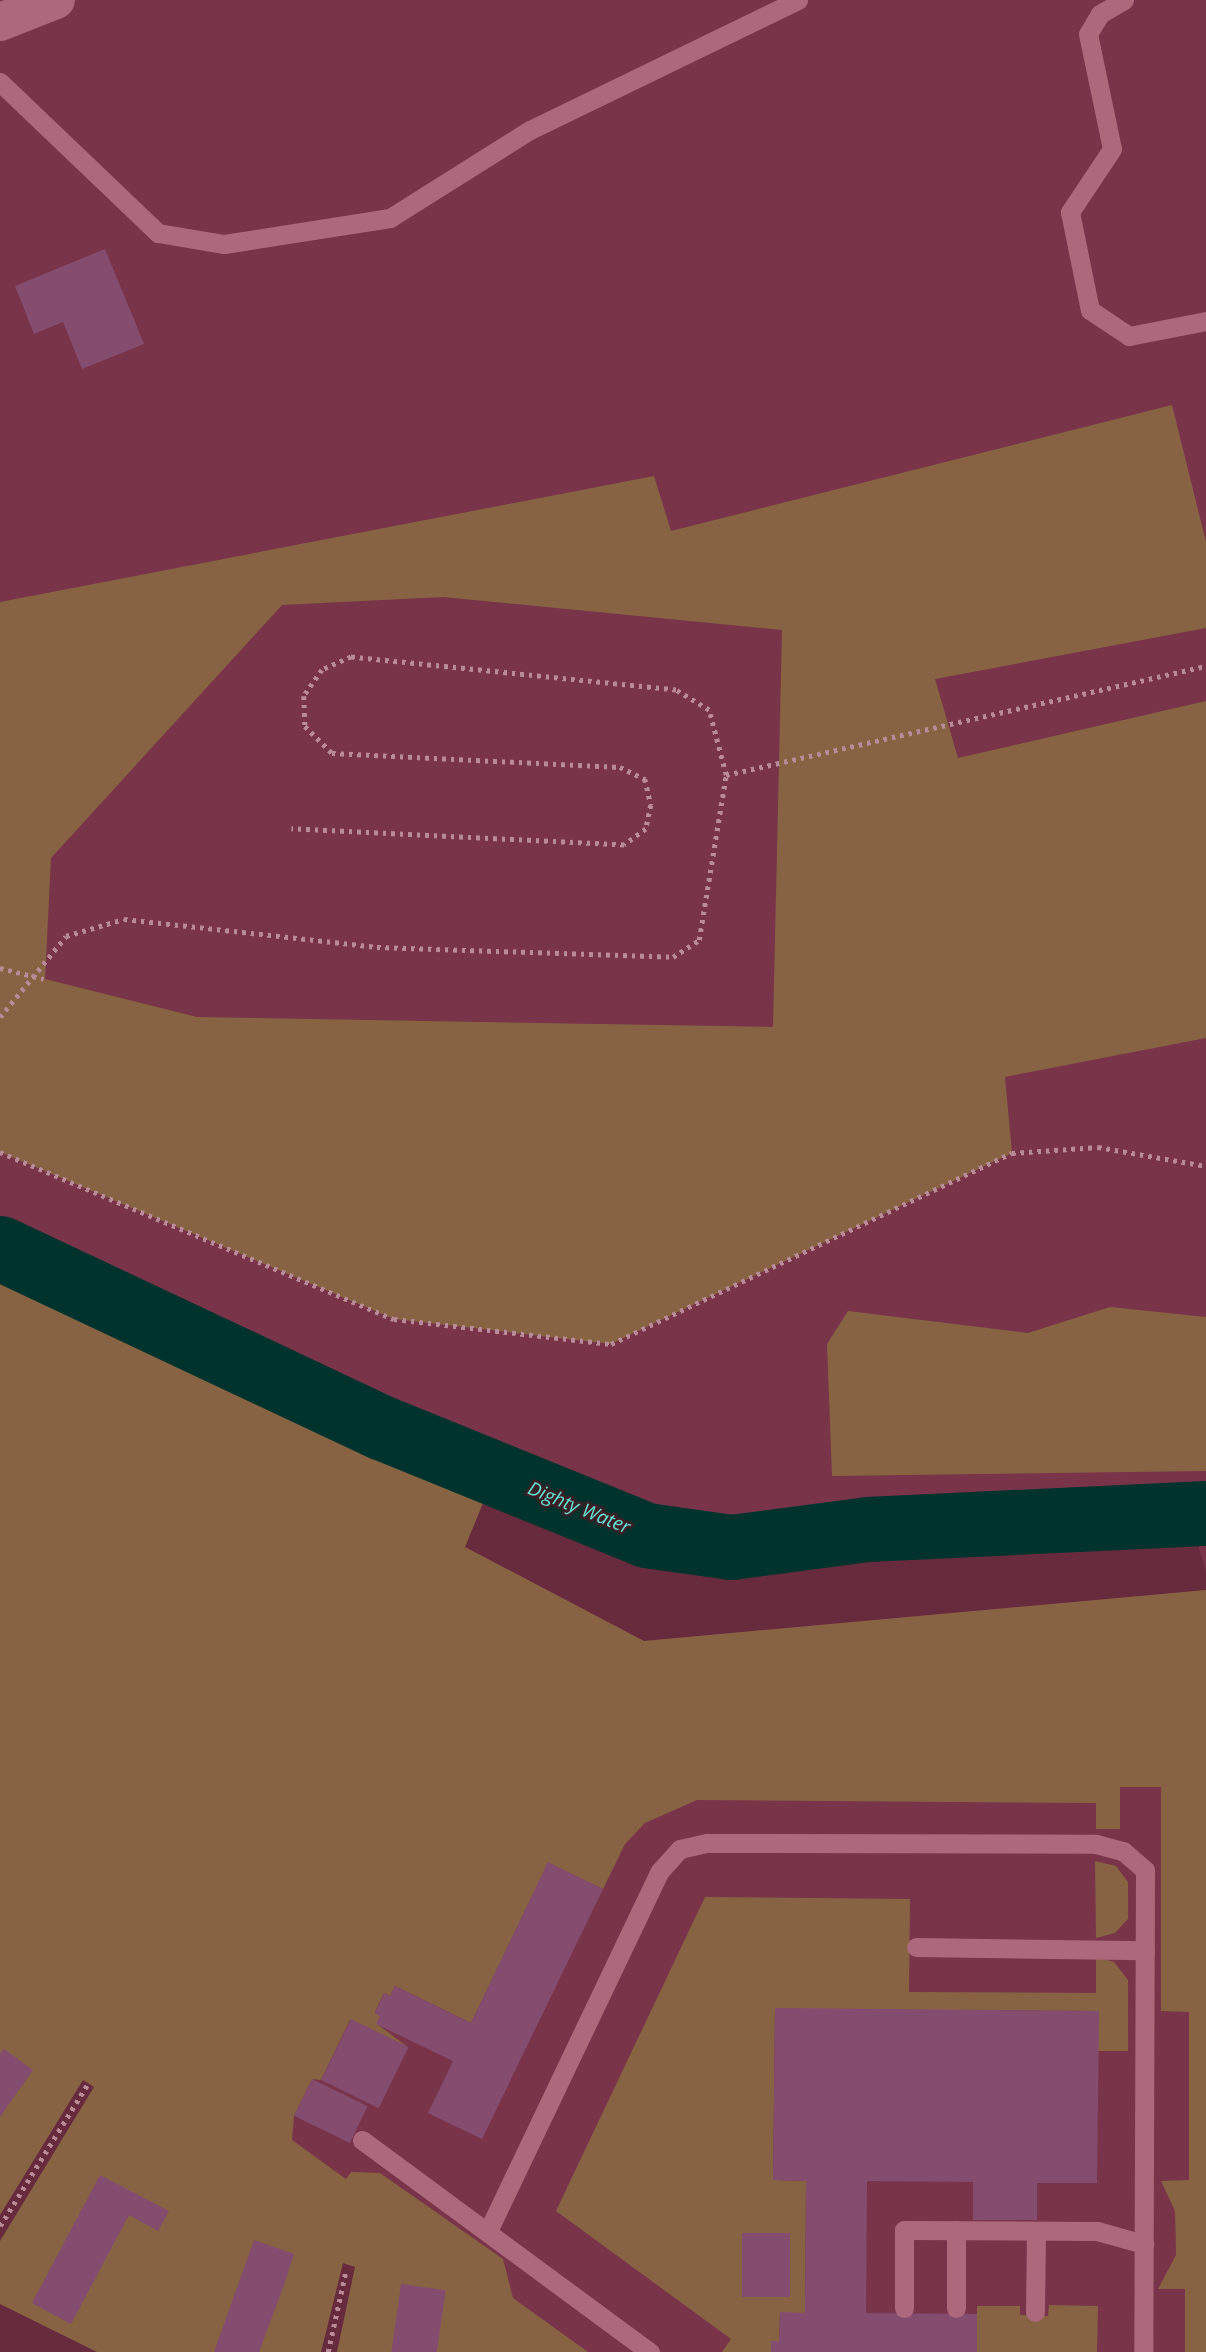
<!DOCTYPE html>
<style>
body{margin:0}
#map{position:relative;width:1206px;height:2352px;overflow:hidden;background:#682b3e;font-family:"Open Sans",sans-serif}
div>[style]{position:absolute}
.built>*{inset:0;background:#79344a}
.green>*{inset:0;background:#876343}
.river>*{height:65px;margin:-32.5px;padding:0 32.5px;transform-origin:32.5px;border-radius:32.5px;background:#00332d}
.building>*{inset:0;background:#844c6f;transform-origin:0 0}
.path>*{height:4.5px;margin-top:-2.25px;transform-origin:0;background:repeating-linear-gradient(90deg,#b98b98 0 3.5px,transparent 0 8.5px)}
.service>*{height:19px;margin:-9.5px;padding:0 9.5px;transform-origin:9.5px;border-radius:9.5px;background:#ad697b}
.minor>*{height:38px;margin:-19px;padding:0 19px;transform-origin:19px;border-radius:19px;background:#ad697b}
span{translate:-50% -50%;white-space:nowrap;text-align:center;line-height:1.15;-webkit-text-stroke:5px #3b1f27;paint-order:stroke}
.water-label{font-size:19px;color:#64e8d5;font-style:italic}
</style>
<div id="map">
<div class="built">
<div style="clip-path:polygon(0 0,1206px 0,1206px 1571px,1188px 1514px,867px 1529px,731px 1547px,646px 1535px,383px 1428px,0 1248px)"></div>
<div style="clip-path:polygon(465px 1547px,644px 1641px,1206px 1590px,1206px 2352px,580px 2352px,194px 2132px)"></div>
</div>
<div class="green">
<div style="clip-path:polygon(evenodd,1172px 405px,1206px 542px,1206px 628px,935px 679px,958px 758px,1206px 701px,1206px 1038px,1005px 1077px,1012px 1153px,611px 1344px,394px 1319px,0 1152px,0 602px,654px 476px,671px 531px,1172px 405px,443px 597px,782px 630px,773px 1027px,197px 1017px,45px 979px,51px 858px,282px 605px,443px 597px)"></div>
<div style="clip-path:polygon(0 1248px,383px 1428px,495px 1474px,465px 1547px,644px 1641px,1206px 1590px,1206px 2352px,1185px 2352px,1185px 2289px,1158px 2289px,1176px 2255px,1175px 2211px,1161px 2181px,1189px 2180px,1189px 2012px,1161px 2011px,1161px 1787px,1120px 1787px,1120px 1829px,1096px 1829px,1096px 1803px,697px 1800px,645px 1823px,625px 1844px,603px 1889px,548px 1863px,471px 2023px,395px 1986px,390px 1996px,384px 1993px,375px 2012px,380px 2016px,377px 2024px,408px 2047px,350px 2020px,321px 2080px,312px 2079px,294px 2116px,292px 2140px,346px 2179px,351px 2172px,380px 2173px,503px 2259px,513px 2298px,588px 2352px,337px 2352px,355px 2267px,343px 2263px,321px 2352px,97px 2352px,0 2304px,0 2241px,94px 2087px,83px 2080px,0 2215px)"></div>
<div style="clip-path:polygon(1110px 1307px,1206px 1317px,1206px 1471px,832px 1476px,827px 1344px,848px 1311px,1028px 1333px)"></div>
<div style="clip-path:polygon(1095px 1861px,1116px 1866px,1128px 1882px,1128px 1919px,1115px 1933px,1096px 1938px)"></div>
<div style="clip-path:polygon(705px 1897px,910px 1899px,909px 1992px,1096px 1993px,1096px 1957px,1114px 1962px,1128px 1980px,1128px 2051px,1098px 2051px,1098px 2011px,775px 2009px,773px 2180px,806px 2181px,805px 2313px,780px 2313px,779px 2341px,771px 2341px,771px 2352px,722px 2352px,731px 2339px,556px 2211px)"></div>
<div style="clip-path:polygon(1049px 2305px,1098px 2306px,1097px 2352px,977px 2352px,977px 2306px,1020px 2306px,1020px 2315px,1048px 2316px)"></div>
</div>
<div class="river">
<div style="left:0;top:1248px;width:423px;rotate:25.2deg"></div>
<div style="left:383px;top:1428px;width:284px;rotate:22.1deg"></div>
<div style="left:646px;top:1535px;width:86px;rotate:8deg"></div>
<div style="left:731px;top:1547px;width:137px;rotate:-7.5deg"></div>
<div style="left:867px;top:1529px;width:339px;rotate:-2.7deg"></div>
</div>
<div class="building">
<div style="clip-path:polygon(105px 249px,144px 344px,82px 369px,63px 322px,34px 334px,15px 286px)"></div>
<div style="clip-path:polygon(548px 1862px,603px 1889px,482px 2139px,428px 2113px,453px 2061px,376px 2024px,380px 2016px,375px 2013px,384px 1993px,390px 1996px,395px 1986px,471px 2023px)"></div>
<div style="clip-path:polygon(775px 2008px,1099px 2011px,1097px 2183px,1037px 2183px,1037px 2220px,973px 2220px,973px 2182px,867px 2181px,866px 2313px,977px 2314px,977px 2352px,771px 2352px,771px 2341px,779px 2341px,780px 2312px,805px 2313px,806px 2181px,773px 2180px)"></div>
<div style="left:351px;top:2019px;width:64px;height:68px;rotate:26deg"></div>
<div style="clip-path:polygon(4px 2049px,33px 2070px,0 2117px,0 2054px)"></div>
<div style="left:312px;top:2079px;width:62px;height:41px;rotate:26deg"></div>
<div style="clip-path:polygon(100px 2175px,169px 2211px,158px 2231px,129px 2215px,71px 2324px,32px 2303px)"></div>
<div style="left:742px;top:2233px;width:48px;height:64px"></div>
<div style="clip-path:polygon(254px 2240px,294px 2254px,284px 2285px,259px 2352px,214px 2352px)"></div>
<div style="left:401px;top:2284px;width:45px;height:69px;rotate:8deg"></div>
</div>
<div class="path">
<div style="left:726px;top:775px;width:492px;rotate:-12.8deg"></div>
<div style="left:0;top:968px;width:45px;rotate:14deg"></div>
<div style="left:0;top:1017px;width:104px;rotate:-50.8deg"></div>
<div style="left:66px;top:936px;width:60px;rotate:-16.3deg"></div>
<div style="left:124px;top:919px;width:255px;rotate:6.3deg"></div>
<div style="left:377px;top:947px;width:296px;rotate:1.9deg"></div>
<div style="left:673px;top:957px;width:31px;rotate:-33deg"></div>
<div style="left:699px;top:940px;width:167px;rotate:-80.7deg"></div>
<div style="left:726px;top:775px;width:67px;rotate:-104.7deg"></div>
<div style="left:709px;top:710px;width:39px;rotate:-149deg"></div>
<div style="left:676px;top:690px;width:327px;rotate:-174.2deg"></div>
<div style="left:351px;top:657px;width:32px;rotate:156deg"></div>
<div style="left:322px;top:670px;width:32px;rotate:125deg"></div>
<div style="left:304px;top:696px;width:30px;rotate:88deg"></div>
<div style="left:305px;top:726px;width:38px;rotate:45deg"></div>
<div style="left:332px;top:753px;width:288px;rotate:2.8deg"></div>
<div style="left:620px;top:767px;width:28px;rotate:26deg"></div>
<div style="left:645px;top:779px;width:27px;rotate:77deg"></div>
<div style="left:651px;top:805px;width:25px;rotate:102deg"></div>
<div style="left:646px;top:829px;width:27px;rotate:144deg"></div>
<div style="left:624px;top:845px;width:333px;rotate:-177.2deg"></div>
<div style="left:0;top:1152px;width:428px;rotate:23deg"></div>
<div style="left:394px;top:1319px;width:218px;rotate:6.6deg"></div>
<div style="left:611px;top:1344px;width:444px;rotate:-25.5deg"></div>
<div style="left:1012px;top:1153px;width:86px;rotate:-4deg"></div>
<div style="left:1098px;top:1147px;width:110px;rotate:10deg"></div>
<div style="left:0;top:2226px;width:166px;rotate:-58.3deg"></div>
<div style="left:328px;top:2352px;width:84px;rotate:-77.6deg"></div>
</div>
<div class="service">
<div style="left:1124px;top:0;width:28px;rotate:150deg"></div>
<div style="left:1100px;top:14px;width:23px;rotate:121deg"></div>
<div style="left:1088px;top:34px;width:117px;rotate:78.2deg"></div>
<div style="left:1112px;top:149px;width:76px;rotate:123.7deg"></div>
<div style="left:1070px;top:212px;width:100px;rotate:78.5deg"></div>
<div style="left:1090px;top:310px;width:47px;rotate:33.7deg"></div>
<div style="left:1129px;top:336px;width:78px;rotate:-11deg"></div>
<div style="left:0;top:82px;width:219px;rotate:43.7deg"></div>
<div style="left:158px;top:233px;width:67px;rotate:9.5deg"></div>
<div style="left:224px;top:244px;width:168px;rotate:-8.9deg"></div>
<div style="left:390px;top:218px;width:165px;rotate:-32.2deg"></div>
<div style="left:530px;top:130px;width:298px;rotate:-25.9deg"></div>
<div style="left:916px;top:1947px;width:229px;rotate:0.8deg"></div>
<div style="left:362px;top:2140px;width:358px;rotate:36.4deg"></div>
<div style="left:489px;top:2229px;width:397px;rotate:-64.5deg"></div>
<div style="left:660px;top:1871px;width:30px;rotate:-48deg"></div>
<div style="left:680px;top:1849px;width:28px;rotate:-13deg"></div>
<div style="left:707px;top:1843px;width:389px;rotate:0.1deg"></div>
<div style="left:1096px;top:1844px;width:28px;rotate:15deg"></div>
<div style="left:1123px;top:1851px;width:29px;rotate:41deg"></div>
<div style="left:1145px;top:1870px;width:482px;rotate:90.2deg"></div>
<div style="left:904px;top:2308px;width:78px;rotate:-90deg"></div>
<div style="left:904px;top:2230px;width:193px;rotate:0.3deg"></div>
<div style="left:1097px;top:2231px;width:49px;rotate:15.5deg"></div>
<div style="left:956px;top:2308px;width:78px;rotate:-90deg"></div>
<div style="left:1035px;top:2312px;width:81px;rotate:-89.3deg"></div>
</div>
<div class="minor">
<div style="left:0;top:22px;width:60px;rotate:-21.4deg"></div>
</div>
<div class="water-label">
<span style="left:579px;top:1508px;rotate:22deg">Dighty Water</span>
</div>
</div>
